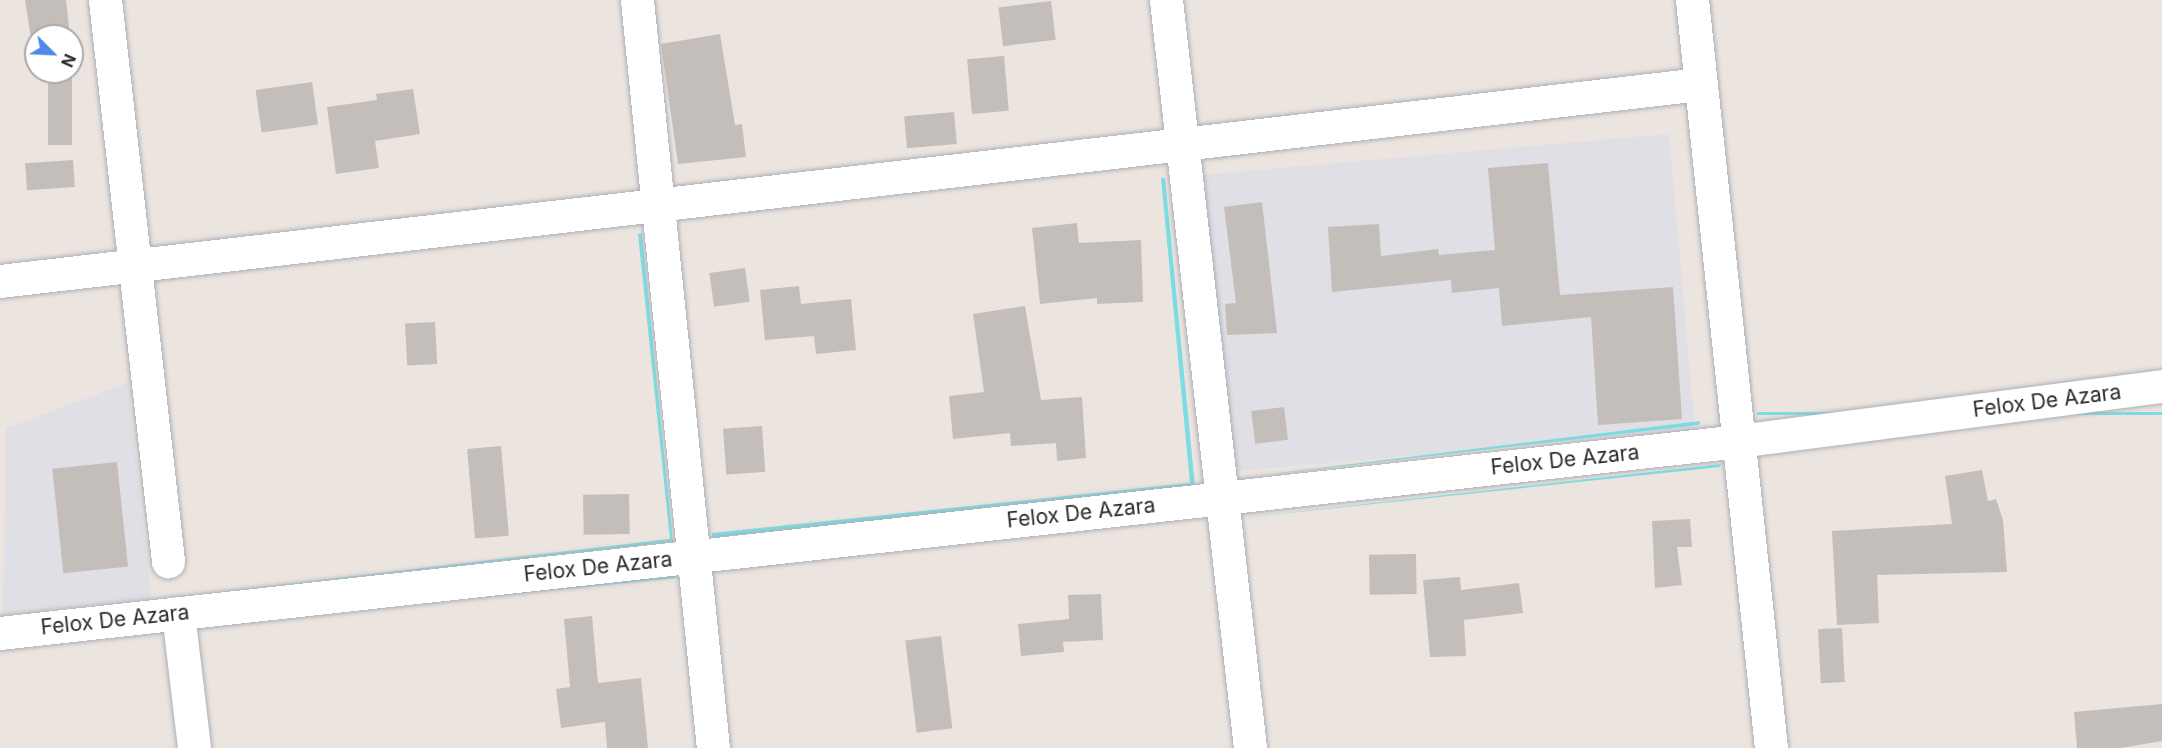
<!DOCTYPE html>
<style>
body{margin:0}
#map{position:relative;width:2162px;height:748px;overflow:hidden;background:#ece4df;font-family:Inter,sans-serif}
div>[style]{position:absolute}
.industrial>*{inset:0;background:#dfdfe5;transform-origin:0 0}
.water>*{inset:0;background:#7cdce3;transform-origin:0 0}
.building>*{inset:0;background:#c4bebb;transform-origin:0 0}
.roads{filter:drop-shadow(0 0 2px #abb0b6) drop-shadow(0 0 2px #abb0b6)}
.minor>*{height:33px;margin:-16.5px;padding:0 16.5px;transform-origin:16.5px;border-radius:16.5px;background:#fff}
span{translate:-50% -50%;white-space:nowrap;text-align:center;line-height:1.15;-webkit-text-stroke:4.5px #fff;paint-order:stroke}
.street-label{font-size:21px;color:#2b2b2b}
.north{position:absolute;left:24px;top:24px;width:60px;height:60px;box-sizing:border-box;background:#fff;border:2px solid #aaa;border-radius:50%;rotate:114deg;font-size:16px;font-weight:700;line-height:24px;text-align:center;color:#2b2b2b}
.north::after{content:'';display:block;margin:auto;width:21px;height:27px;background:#4f89e9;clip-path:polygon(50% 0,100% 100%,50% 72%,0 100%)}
</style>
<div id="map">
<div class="industrial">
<div style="left:1669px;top:134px;width:298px;height:491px;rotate:85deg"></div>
<div style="clip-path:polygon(128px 383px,151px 598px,3px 615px,6px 428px)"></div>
</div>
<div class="water">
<div style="clip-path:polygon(1161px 178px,1165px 178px,1195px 487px,712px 538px,712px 533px,1190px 483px)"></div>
<div style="clip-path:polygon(642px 233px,673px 542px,194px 595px,670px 539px,638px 234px)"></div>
<div style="left:2162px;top:412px;width:3px;height:405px;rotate:90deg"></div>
<div style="clip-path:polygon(1700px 421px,1699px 425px,1232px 479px)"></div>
<div style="clip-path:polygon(1721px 464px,1720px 467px,1241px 518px)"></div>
<div style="clip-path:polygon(675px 575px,676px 578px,199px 625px)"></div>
</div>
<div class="building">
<div style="clip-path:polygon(25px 0,66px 0,70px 36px,36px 36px,36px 69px)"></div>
<div style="left:1051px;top:1px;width:39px;height:53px;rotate:83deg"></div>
<div style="clip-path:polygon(720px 34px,735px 125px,742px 124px,746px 157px,678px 164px,661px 44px)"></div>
<div style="left:1004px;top:56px;width:55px;height:37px;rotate:85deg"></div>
<div style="left:48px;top:72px;width:24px;height:73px"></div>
<div style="left:312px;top:82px;width:43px;height:57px;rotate:82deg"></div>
<div style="clip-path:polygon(413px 89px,420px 134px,375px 141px,379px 168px,336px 174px,327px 107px,377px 100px,376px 94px)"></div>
<div style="left:954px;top:112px;width:32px;height:50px;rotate:85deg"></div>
<div style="left:73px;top:160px;width:27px;height:48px;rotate:86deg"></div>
<div style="clip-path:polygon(1548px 163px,1560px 295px,1673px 287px,1682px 419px,1598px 425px,1591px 317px,1502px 326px,1499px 288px,1452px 293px,1451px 280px,1332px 292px,1328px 227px,1379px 224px,1381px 256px,1438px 249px,1439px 255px,1495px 250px,1488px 168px)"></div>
<div style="clip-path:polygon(1262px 202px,1277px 333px,1227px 335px,1225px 304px,1236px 303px,1224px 207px)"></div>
<div style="clip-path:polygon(1077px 223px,1079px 243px,1141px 240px,1143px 302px,1097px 304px,1097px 298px,1040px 304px,1032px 228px)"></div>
<div style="left:745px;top:268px;width:34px;height:36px;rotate:82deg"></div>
<div style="clip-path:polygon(799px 286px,801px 304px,851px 299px,856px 350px,816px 354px,814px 336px,765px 340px,760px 290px)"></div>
<div style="clip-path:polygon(1025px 306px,1041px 400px,1082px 397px,1086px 458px,1057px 461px,1056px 443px,1011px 446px,1010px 433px,953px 439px,949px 396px,984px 392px,973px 314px)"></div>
<div style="left:435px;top:322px;width:42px;height:30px;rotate:87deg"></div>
<div style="left:1284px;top:407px;width:33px;height:33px;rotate:83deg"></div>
<div style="left:762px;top:426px;width:46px;height:39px;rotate:86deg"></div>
<div style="left:501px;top:446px;width:90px;height:34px;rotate:85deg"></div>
<div style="left:117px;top:462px;width:105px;height:65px;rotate:84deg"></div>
<div style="clip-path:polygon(1982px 470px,1988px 501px,1996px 499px,2003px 520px,2007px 572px,1877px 575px,1879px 623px,1837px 625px,1832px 531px,1952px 524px,1945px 476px)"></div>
<div style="left:629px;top:494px;width:40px;height:46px;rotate:89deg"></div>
<div style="clip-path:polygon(1690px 519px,1692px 547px,1677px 547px,1682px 585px,1655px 588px,1652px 521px)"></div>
<div style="left:1416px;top:554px;width:40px;height:47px;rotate:89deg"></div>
<div style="clip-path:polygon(1460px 577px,1461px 590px,1519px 583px,1523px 613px,1464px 620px,1466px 656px,1430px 657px,1423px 580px)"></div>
<div style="clip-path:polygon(1101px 594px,1103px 640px,1063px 642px,1064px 652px,1021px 656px,1018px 624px,1069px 619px,1068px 595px)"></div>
<div style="clip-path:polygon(592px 616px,598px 683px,641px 678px,648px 748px,607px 748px,605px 722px,561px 728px,556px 689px,570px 687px,564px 619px)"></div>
<div style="left:1842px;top:628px;width:54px;height:24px;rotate:87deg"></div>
<div style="left:941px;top:636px;width:93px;height:36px;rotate:83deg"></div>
<div style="clip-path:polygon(2162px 704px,2162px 741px,2121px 748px,2077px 748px,2074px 712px)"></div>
</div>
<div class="roads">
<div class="minor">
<div style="left:105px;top:0;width:565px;rotate:83.59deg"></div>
<div style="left:637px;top:0;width:752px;rotate:84.2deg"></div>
<div style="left:1166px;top:0;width:753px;rotate:83.59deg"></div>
<div style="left:1692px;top:0;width:752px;rotate:83.97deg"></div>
<div style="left:0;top:281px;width:1712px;rotate:-6.61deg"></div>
<div style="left:178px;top:613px;width:136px;rotate:83.2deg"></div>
<div style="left:0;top:633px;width:1749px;rotate:-6.3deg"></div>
<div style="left:1738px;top:441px;width:428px;rotate:-7.4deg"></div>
</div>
</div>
<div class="street-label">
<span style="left:2047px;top:401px;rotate:-7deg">Felox De Azara</span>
<span style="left:1565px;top:460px;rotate:-6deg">Felox De Azara</span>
<span style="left:1081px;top:513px;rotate:-6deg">Felox De Azara</span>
<span style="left:598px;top:567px;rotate:-6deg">Felox De Azara</span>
<span style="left:115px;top:620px;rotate:-6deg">Felox De Azara</span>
</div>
<div class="north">N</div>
</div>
